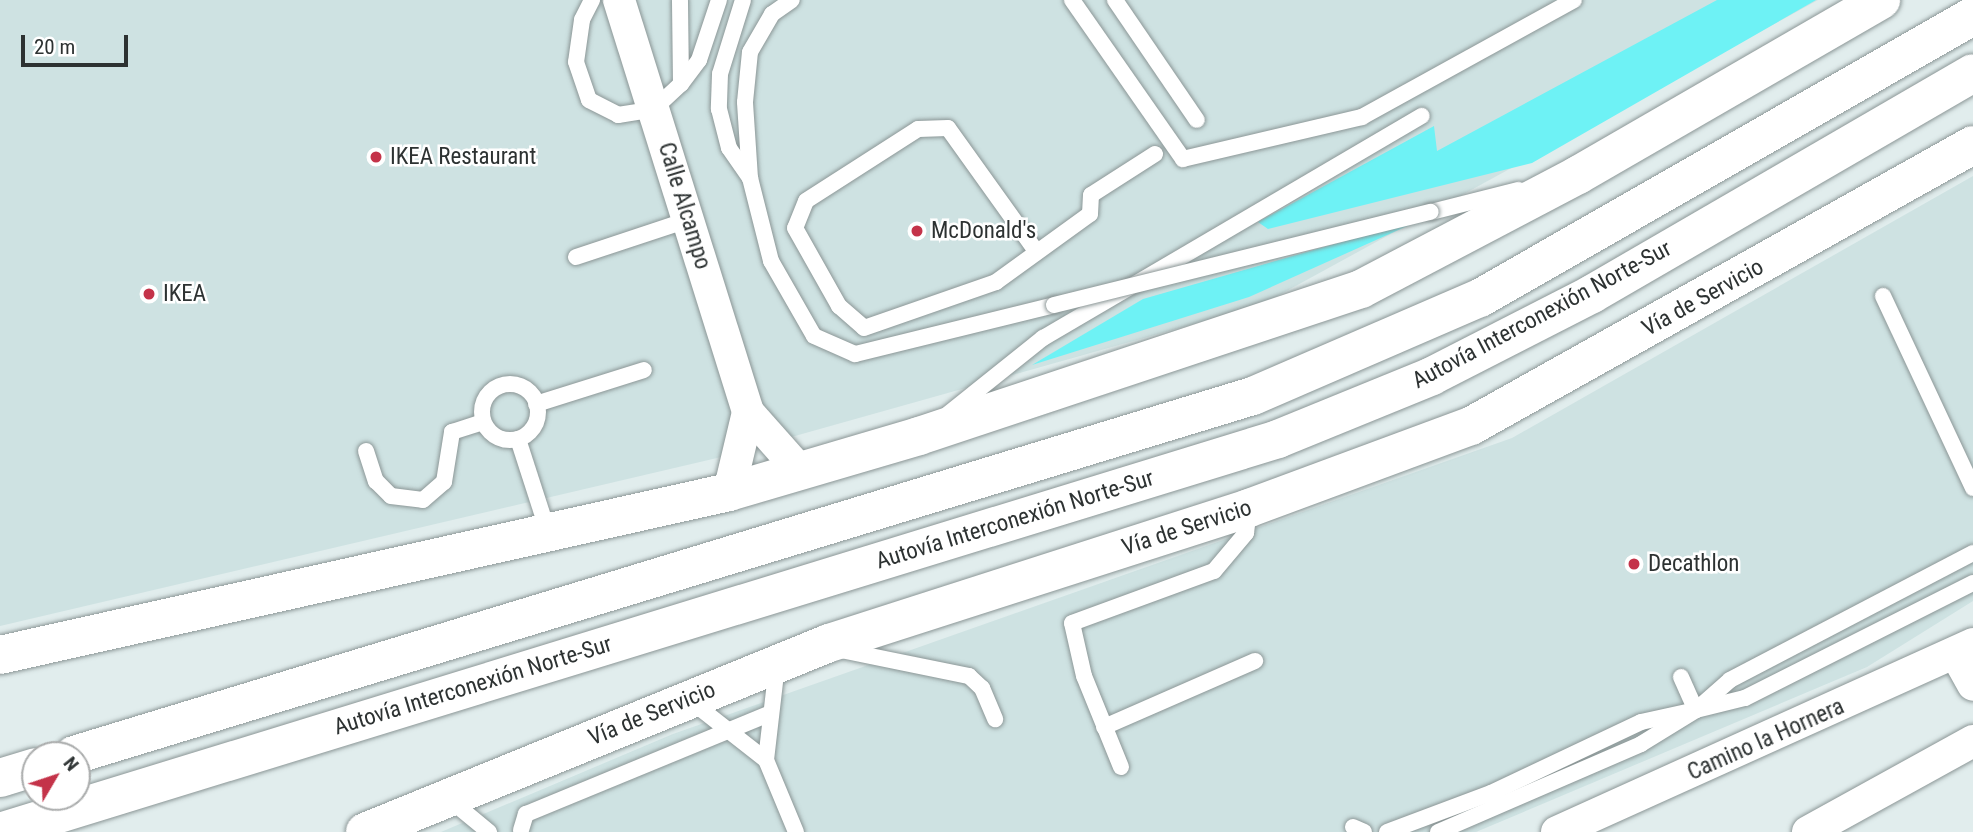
<!DOCTYPE html>
<meta charset="utf-8">
<style>
body{margin:0}
#map{position:relative;width:1973px;height:832px;overflow:hidden;background:#e1eded;font-family:"Roboto Condensed",sans-serif}
div>[style]{position:absolute}
.built>*{inset:0;background:#cee2e2}
.green>*{inset:0;background:#6ef2f5}
.roads{filter:drop-shadow(0 0 2px #8b9696) drop-shadow(0 0 2px #8b9696)}
.service>*{height:16px;margin:-8px;padding:0 8px;transform-origin:8px;border-radius:8px;background:#fff}
.service>.ring{margin:-8px;padding:0;box-sizing:content-box;background:none;border:16px solid #fff;border-radius:50%}
.minor>*{height:32px;margin:-16px;padding:0 16px;transform-origin:16px;border-radius:16px;background:#fff}
.tertiary>*{height:38px;margin:-19px;padding:0 19px;transform-origin:19px;border-radius:19px;background:#fff}
.motorway>*{height:38px;margin:-19px;padding:0 19px;transform-origin:19px;border-radius:19px;background:#fff}
.bridges{filter:drop-shadow(0 0 2px #8b9696) drop-shadow(0 0 2px #8b9696)}
.service-bridge>*{height:16px;margin:-8px;padding:0 8px;transform-origin:8px;border-radius:8px;background:#fff}
.dots>*{width:19px;height:19px;translate:-50% -50%;box-sizing:border-box;border:4px solid #fff;border-radius:50%}
span{translate:-50% -50%;white-space:nowrap;text-align:center;line-height:1.15;-webkit-text-stroke:5px #fff;paint-order:stroke}
.poi-label{font-size:23px;color:#2d3232}
.left{translate:0 -50%;text-align:left}
.street-label{font-size:23px;color:#2d3232}
.north{position:absolute;left:21px;top:741px;width:70px;height:70px;box-sizing:border-box;background:#fff;border:2px solid #abadad;border-radius:50%;rotate:51deg;font-size:19px;font-weight:700;line-height:28px;text-align:center;color:#2d3232}
.north::after{content:'';display:block;margin:auto;width:24px;height:32px;background:#c43349;clip-path:polygon(50% 0,100% 100%,50% 72%,0 100%)}
.scale{position:absolute;left:21px;top:35px;width:107px;height:32px;box-sizing:border-box;border:4px solid #2d3232;border-top:0;padding-left:9px;font-size:21px;line-height:24px;white-space:nowrap;color:#2d3232;-webkit-text-stroke:5px #fff;paint-order:stroke}
</style>
<div id="map">
<div class="built">
<div style="clip-path:polygon(0 0,1818px 0,1261px 305px,717px 458px,0 626px)"></div>
<div style="clip-path:polygon(1973px 176px,1973px 601px,1867px 667px,1476px 832px,441px 832px,673px 734px,1512px 438px)"></div>
</div>
<div class="green">
<div style="clip-path:polygon(1717px 0,1816px 0,1532px 163px,1268px 229px,1258px 222px,1434px 126px,1437px 151px)"></div>
<div style="clip-path:polygon(1425px 218px,1249px 297px,1032px 365px,1143px 299px)"></div>
</div>
<div class="roads">
<div class="service">
<div style="left:592px;top:0;width:22px;rotate:117deg"></div>
<div style="left:582px;top:20px;width:42px;rotate:98.1deg"></div>
<div style="left:576px;top:62px;width:40px;rotate:71.1deg"></div>
<div style="left:589px;top:100px;width:33px;rotate:27deg"></div>
<div style="left:618px;top:115px;width:36px;rotate:-9deg"></div>
<div style="left:654px;top:109px;width:37px;rotate:-43deg"></div>
<div style="left:681px;top:84px;width:84px;rotate:-90.7deg"></div>
<div style="left:743px;top:0;width:77px;rotate:107.3deg"></div>
<div style="left:720px;top:74px;width:35px;rotate:92deg"></div>
<div style="left:719px;top:109px;width:40px;rotate:75.6deg"></div>
<div style="left:729px;top:148px;width:37px;rotate:55deg"></div>
<div style="left:750px;top:178px;width:86px;rotate:75.8deg"></div>
<div style="left:771px;top:261px;width:86px;rotate:60.2deg"></div>
<div style="left:814px;top:336px;width:45px;rotate:23.7deg"></div>
<div style="left:855px;top:354px;width:205px;rotate:-13.8deg"></div>
<div style="left:1072px;top:0;width:194px;rotate:55.1deg"></div>
<div style="left:1183px;top:159px;width:184px;rotate:-13.2deg"></div>
<div style="left:1362px;top:117px;width:242px;rotate:-28.9deg"></div>
<div style="left:1115px;top:0;width:145px;rotate:55.7deg"></div>
<div style="left:681px;top:84px;width:30px;rotate:-53deg"></div>
<div style="left:699px;top:60px;width:63px;rotate:-71.6deg"></div>
<div style="left:750px;top:178px;width:76px;rotate:-93.8deg"></div>
<div style="left:745px;top:102px;width:50px;rotate:-84.3deg"></div>
<div style="left:750px;top:52px;width:44px;rotate:-59.9deg"></div>
<div style="left:772px;top:14px;width:24px;rotate:-35deg"></div>
<div style="left:1431px;top:212px;width:90px;rotate:-14.2deg"></div>
<div style="left:1036px;top:251px;width:151px;rotate:-125.6deg"></div>
<div style="left:948px;top:128px;width:30px;rotate:178deg"></div>
<div style="left:918px;top:129px;width:133px;rotate:147.3deg"></div>
<div style="left:806px;top:201px;width:29px;rotate:112deg"></div>
<div style="left:795px;top:228px;width:90px;rotate:60.6deg"></div>
<div style="left:839px;top:306px;width:33px;rotate:41deg"></div>
<div style="left:864px;top:328px;width:140px;rotate:-19.2deg"></div>
<div style="left:996px;top:282px;width:116px;rotate:-35.9deg"></div>
<div style="left:1090px;top:214px;width:19px;rotate:-87deg"></div>
<div style="left:1091px;top:195px;width:76px;rotate:-32.6deg"></div>
<div style="left:576px;top:257px;width:118px;rotate:-18.3deg"></div>
<div style="left:1883px;top:296px;width:212px;rotate:64.9deg"></div>
<div class="ring" style="left:482px;top:384px;width:40px;height:40px"></div>
<div style="left:536px;top:404px;width:113px;rotate:-17.5deg"></div>
<div style="left:948px;top:414px;width:122px;rotate:-38.7deg"></div>
<div style="left:1043px;top:338px;width:439px;rotate:-30.4deg"></div>
<div style="left:518px;top:439px;width:98px;rotate:72.1deg"></div>
<div style="left:366px;top:451px;width:32px;rotate:72deg"></div>
<div style="left:376px;top:481px;width:21px;rotate:45deg"></div>
<div style="left:391px;top:496px;width:32px;rotate:7deg"></div>
<div style="left:423px;top:500px;width:28px;rotate:-41deg"></div>
<div style="left:444px;top:482px;width:51px;rotate:-80.9deg"></div>
<div style="left:452px;top:432px;width:33px;rotate:-18deg"></div>
<div style="left:836px;top:649px;width:136px;rotate:11.5deg"></div>
<div style="left:969px;top:676px;width:18px;rotate:43deg"></div>
<div style="left:982px;top:688px;width:34px;rotate:67deg"></div>
<div style="left:1681px;top:677px;width:36px;rotate:66deg"></div>
<div style="left:692px;top:702px;width:94px;rotate:38.1deg"></div>
<div style="left:766px;top:760px;width:78px;rotate:67.4deg"></div>
<div style="left:1104px;top:727px;width:165px;rotate:-23.6deg"></div>
<div style="left:766px;top:760px;width:96px;rotate:-83.4deg"></div>
<div style="left:1121px;top:767px;width:98px;rotate:-112.1deg"></div>
<div style="left:1084px;top:676px;width:54px;rotate:-102.8deg"></div>
<div style="left:1072px;top:623px;width:151px;rotate:-20.1deg"></div>
<div style="left:1214px;top:571px;width:50px;rotate:-49.9deg"></div>
<div style="left:1246px;top:533px;width:25px;rotate:-83deg"></div>
<div style="left:449px;top:799px;width:52px;rotate:39.5deg"></div>
<div style="left:1353px;top:827px;width:12px;rotate:24deg"></div>
<div style="left:521px;top:830px;width:17px;rotate:-73deg"></div>
<div style="left:526px;top:814px;width:263px;rotate:-22.4deg"></div>
<div style="left:1387px;top:832px;width:111px;rotate:-20.6deg"></div>
<div style="left:1491px;top:793px;width:166px;rotate:-25.3deg"></div>
<div style="left:1641px;top:722px;width:56px;rotate:-12.3deg"></div>
<div style="left:1696px;top:710px;width:45px;rotate:-41.4deg"></div>
<div style="left:1730px;top:680px;width:274px;rotate:-27.6deg"></div>
<div style="left:1438px;top:832px;width:221px;rotate:-23.4deg"></div>
<div style="left:1641px;top:744px;width:65px;rotate:-31.7deg"></div>
<div style="left:1696px;top:710px;width:50px;rotate:-13.8deg"></div>
<div style="left:1745px;top:698px;width:255px;rotate:-26.8deg"></div>
</div>
<div class="minor">
<div style="left:619px;top:0;width:432px;rotate:72.6deg"></div>
<div style="left:748px;top:412px;width:80px;rotate:48.5deg"></div>
<div style="left:729px;top:492px;width:82px;rotate:-76.6deg"></div>
<div style="left:1956px;top:654px;width:35px;rotate:61deg"></div>
<div style="left:1557px;top:832px;width:457px;rotate:-24.3deg"></div>
<div style="left:1808px;top:832px;width:188px;rotate:-28.9deg"></div>
</div>
<div class="tertiary">
<div style="left:0;top:655px;width:747px;rotate:-12.6deg"></div>
<div style="left:729px;top:492px;width:198px;rotate:-16.4deg"></div>
<div style="left:919px;top:436px;width:466px;rotate:-18.4deg"></div>
<div style="left:1361px;top:289px;width:245px;rotate:-27.7deg"></div>
<div style="left:1578px;top:175px;width:350px;rotate:-30deg"></div>
<div style="left:365px;top:832px;width:501px;rotate:-22.16deg"></div>
<div style="left:829px;top:643px;width:441px;rotate:-17.8deg"></div>
<div style="left:1249px;top:508px;width:237px;rotate:-20.3deg"></div>
<div style="left:1471px;top:426px;width:575px;rotate:-29.24deg"></div>
</div>
<div class="motorway">
<div style="left:74px;top:755px;width:1232px;rotate:-16.94deg"></div>
<div style="left:1253px;top:396px;width:247px;rotate:-23.4deg"></div>
<div style="left:1480px;top:298px;width:568px;rotate:-29.77deg"></div>
<div style="left:0;top:778px;width:37px;rotate:-17deg"></div>
<div style="left:0;top:832px;width:1337px;rotate:-17.09deg"></div>
<div style="left:1278px;top:439px;width:166px;rotate:-22.2deg"></div>
<div style="left:1432px;top:376px;width:180px;rotate:-27.1deg"></div>
<div style="left:1592px;top:294px;width:440px;rotate:-30.1deg"></div>
</div>
</div>
<div class="bridges">
<div class="service-bridge">
<div style="left:1054px;top:305px;width:388px;rotate:-13.9deg"></div>
</div>
</div>
<div class="dots">
<div style="left:376px;top:157px;background:#c43349"></div>
<div style="left:917px;top:231px;background:#c43349"></div>
<div style="left:149px;top:294px;background:#c43349"></div>
<div style="left:1634px;top:564px;background:#c43349"></div>
</div>
<div class="poi-label">
<span class="left" style="left:390px;top:157px">IKEA Restaurant</span>
<span class="left" style="left:931px;top:231px">McDonald's</span>
<span class="left" style="left:163px;top:294px">IKEA</span>
<span class="left" style="left:1648px;top:564px">Decathlon</span>
</div>
<div class="street-label">
<span style="left:684px;top:206px;rotate:73deg">Calle Alcampo</span>
<span style="left:1703px;top:298px;rotate:-29deg">Vía de Servicio</span>
<span style="left:1542px;top:315px;rotate:-28deg">Autovía Interconexión Norte-Sur</span>
<span style="left:1015px;top:520px;rotate:-17deg">Autovía Interconexión Norte-Sur</span>
<span style="left:1187px;top:528px;rotate:-18deg">Vía de Servicio</span>
<span style="left:473px;top:686px;rotate:-17deg">Autovía Interconexión Norte-Sur</span>
<span style="left:652px;top:714px;rotate:-22deg">Vía de Servicio</span>
<span style="left:1766px;top:740px;rotate:-24deg">Camino la Hornera</span>
</div>
<div class="north">N</div>
<div class="scale">20 m</div>
</div>
